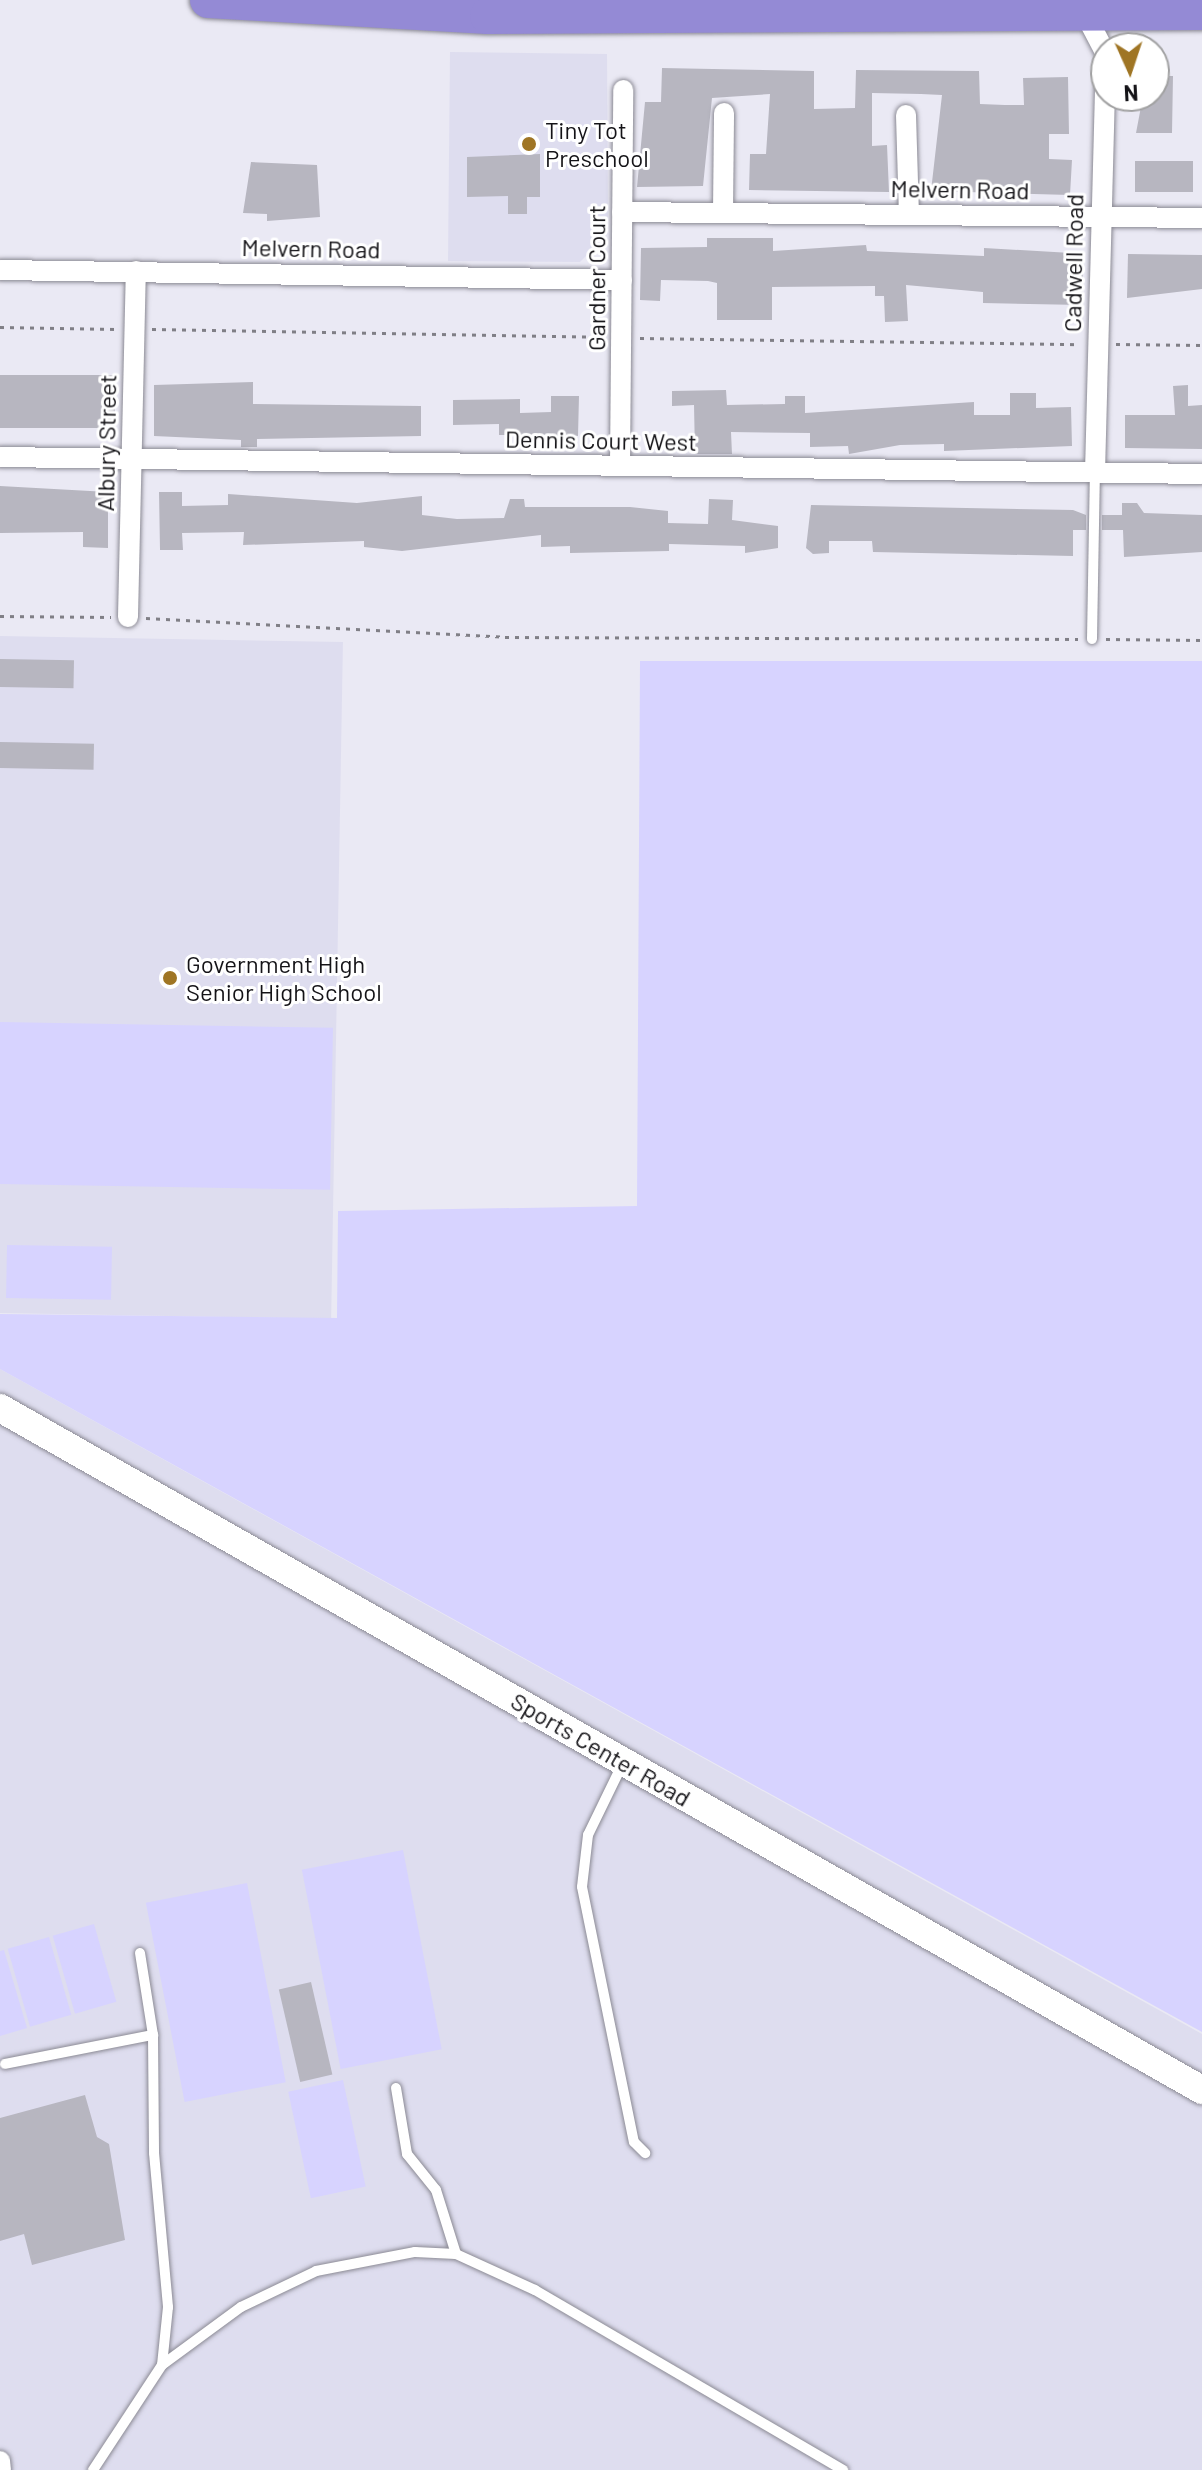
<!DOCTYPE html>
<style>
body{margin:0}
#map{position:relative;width:1202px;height:2470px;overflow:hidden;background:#eae9f4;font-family:Barlow,sans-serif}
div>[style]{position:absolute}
.built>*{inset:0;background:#deddef;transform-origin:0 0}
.green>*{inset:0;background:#d7d3ff;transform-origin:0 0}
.building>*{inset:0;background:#b7b6c0;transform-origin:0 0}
.path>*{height:3px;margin-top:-1.5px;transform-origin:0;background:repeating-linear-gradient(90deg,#807f86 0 4px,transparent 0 10px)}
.roads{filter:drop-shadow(0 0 2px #8b8a94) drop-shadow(0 0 2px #8b8a94)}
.lane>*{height:10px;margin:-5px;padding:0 5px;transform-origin:5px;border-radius:5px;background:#fff}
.street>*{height:20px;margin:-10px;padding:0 10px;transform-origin:10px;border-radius:10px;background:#fff}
.secondary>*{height:28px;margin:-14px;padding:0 14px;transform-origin:14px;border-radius:14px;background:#fff}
.highway>*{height:36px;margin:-18px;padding:0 18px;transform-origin:18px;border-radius:18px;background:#948ad5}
.dots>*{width:22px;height:22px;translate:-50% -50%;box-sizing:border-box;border:4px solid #fff;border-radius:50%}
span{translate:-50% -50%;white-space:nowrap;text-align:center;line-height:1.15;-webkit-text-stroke:6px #fff;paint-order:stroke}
.poi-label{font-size:24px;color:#141317}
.left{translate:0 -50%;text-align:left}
.street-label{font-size:24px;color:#141317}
.north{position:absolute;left:1090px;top:32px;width:80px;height:80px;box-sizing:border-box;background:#fff;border:2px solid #a1a1a2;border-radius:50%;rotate:177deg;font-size:22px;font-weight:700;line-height:32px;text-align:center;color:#141317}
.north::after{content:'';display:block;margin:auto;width:28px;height:36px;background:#9f7524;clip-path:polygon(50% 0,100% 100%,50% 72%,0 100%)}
</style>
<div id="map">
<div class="built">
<div style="clip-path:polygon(450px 52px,607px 54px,608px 234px,580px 262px,448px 261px)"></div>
<div style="left:0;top:636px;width:343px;height:677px;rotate:1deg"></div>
<div style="clip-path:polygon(0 1369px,1202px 2034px,1202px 2470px,0 2470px)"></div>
</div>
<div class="green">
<div style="clip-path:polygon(640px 661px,1202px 661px,1202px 2032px,0 1369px,0 1314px,337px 1318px,338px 1211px,637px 1206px)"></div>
<div style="left:0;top:1022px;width:333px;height:162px;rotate:1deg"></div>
<div style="left:7px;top:1245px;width:105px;height:53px;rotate:1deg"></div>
<div style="left:403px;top:1850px;width:203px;height:103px;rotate:79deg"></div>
<div style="left:247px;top:1883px;width:203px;height:103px;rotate:79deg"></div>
<div style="left:94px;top:1924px;width:81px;height:43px;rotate:74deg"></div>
<div style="left:49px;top:1937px;width:81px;height:43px;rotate:74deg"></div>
<div style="clip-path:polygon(4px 1950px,27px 2028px,0 2036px,0 1951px)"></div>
<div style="left:343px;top:2080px;width:109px;height:56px;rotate:78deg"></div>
</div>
<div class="building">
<div style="clip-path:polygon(662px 68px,814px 71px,814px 109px,855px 108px,856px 70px,979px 71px,980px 104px,1005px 105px,1024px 105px,1023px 78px,1068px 77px,1069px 134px,1049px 134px,1049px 159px,1072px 160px,1070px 195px,931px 191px,942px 95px,921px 94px,872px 93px,872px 146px,887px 145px,889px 192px,749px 190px,750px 154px,766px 154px,770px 94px,712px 98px,703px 186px,637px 187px,645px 102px,661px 102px)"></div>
<div style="clip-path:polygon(1154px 76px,1173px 76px,1172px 133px,1136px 133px,1143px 96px,1154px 96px)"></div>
<div style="clip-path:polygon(540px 154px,540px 197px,527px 197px,527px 214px,508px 214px,508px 196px,467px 197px,467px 157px)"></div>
<div style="left:1135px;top:161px;width:58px;height:31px"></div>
<div style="clip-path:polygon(251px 162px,317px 165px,320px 217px,267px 221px,267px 214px,243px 213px)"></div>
<div style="clip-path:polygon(707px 238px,773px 238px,773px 251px,866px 245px,867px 251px,984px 256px,984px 248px,1071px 253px,1071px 273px,1083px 273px,1082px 305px,983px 303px,983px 292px,906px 285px,908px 321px,885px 322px,884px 296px,875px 296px,875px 286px,772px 287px,772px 320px,717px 320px,717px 283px,708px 281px,661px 280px,660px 301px,640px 300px,641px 248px,707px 247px)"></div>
<div style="clip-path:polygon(1128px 254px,1202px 255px,1202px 289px,1127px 298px)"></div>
<div style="left:115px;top:375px;width:53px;height:115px;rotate:90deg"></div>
<div style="clip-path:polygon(253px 382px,253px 404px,421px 406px,421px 436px,257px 439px,257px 447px,241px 447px,241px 440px,154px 436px,154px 385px)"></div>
<div style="clip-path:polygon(1188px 385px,1188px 406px,1202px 405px,1202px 449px,1125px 448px,1125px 415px,1175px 415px,1173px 386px)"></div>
<div style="clip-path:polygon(726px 390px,727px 405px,785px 404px,785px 396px,805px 396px,805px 413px,974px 402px,974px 415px,1010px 415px,1010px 393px,1036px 393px,1036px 408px,1071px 407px,1072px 446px,944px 451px,944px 444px,900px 445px,849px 454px,848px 446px,810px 447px,810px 433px,731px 432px,732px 454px,695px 454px,694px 405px,672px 406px,672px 391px)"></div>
<div style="clip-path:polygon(551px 396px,579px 396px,578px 436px,568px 435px,568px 444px,551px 444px,551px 435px,499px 435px,499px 424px,453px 425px,453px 400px,520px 399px,520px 413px,551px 412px)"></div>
<div style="clip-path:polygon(0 486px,108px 492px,108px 548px,83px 547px,83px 532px,0 533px)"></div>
<div style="clip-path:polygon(159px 492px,182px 492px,182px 506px,228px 505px,228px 494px,357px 503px,422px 496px,422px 515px,457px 519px,504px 518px,510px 499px,524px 499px,525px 507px,630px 507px,668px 511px,668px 523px,708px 524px,709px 499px,733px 500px,732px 520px,778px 526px,778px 548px,745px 553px,745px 546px,669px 544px,669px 551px,570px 553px,570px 546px,541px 547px,541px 535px,402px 551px,364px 547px,364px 541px,243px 545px,244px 532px,182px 533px,183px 550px,160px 550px)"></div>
<div style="clip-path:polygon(1122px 503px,1137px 503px,1144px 513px,1202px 515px,1202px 552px,1124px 557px,1123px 530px,1102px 530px,1102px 515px,1122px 515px)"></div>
<div style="clip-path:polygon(811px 505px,1073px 510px,1086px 515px,1086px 530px,1073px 530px,1073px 556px,873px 552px,872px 541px,829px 541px,829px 553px,813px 554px,806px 548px)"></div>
<div style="left:0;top:659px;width:74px;height:28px;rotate:1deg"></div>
<div style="left:0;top:742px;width:94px;height:26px;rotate:1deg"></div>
<div style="left:311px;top:1982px;width:95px;height:33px;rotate:77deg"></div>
<div style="clip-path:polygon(85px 2095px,97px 2137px,109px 2144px,125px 2240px,32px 2265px,24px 2234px,0 2241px,0 2118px)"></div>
</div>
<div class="path">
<div style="left:0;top:327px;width:116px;rotate:1deg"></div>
<div style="left:152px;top:329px;width:448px;rotate:1deg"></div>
<div style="left:640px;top:338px;width:440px;rotate:0.8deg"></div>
<div style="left:1116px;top:344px;width:86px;rotate:0.7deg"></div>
<div style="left:0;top:616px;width:111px;rotate:0.5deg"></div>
<div style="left:146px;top:618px;width:360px;rotate:3deg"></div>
<div style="left:505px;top:637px;width:573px;rotate:0.2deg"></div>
<div style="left:1106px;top:639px;width:96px;rotate:0.6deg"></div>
</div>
<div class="roads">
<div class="lane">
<div style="left:1092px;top:639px;width:167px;rotate:-89deg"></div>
<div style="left:622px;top:1765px;width:78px;rotate:115.9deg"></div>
<div style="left:588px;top:1835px;width:52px;rotate:96.6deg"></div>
<div style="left:582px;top:1887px;width:260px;rotate:78.5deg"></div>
<div style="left:634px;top:2142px;width:16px;rotate:45deg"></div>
<div style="left:140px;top:1953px;width:83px;rotate:81deg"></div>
<div style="left:153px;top:2035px;width:118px;rotate:89.5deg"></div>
<div style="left:154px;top:2153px;width:155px;rotate:84.8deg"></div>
<div style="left:168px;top:2307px;width:58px;rotate:95.9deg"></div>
<div style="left:5px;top:2064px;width:151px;rotate:-11.1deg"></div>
<div style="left:396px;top:2088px;width:67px;rotate:80.5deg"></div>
<div style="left:407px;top:2154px;width:46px;rotate:51.1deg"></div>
<div style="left:436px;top:2190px;width:67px;rotate:72.6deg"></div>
<div style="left:93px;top:2470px;width:126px;rotate:-56.7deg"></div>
<div style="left:162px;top:2365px;width:98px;rotate:-36.3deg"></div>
<div style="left:241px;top:2307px;width:83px;rotate:-25.6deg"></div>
<div style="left:316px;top:2271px;width:101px;rotate:-10.9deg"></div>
<div style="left:415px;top:2252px;width:41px;rotate:2.8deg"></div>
<div style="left:456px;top:2254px;width:87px;rotate:24.5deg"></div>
<div style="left:535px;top:2290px;width:357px;rotate:30.3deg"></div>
</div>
<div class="street">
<div style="left:1084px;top:12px;width:47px;rotate:62.4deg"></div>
<div style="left:906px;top:115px;width:99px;rotate:88.3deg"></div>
<div style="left:622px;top:212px;width:580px;rotate:0.59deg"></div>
<div style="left:723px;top:212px;width:99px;rotate:-89.4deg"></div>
<div style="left:0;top:270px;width:622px;rotate:0.92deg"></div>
<div style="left:0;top:457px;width:1202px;rotate:0.81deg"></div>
<div style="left:620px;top:466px;width:376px;rotate:-89.5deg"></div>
<div style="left:1095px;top:472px;width:418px;rotate:-88.5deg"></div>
<div style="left:128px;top:617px;width:346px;rotate:-88.7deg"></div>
<div style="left:0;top:2461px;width:9px;rotate:84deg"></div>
</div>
<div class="secondary">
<div style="left:0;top:1408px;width:1382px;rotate:29.57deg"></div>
</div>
<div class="highway">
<div style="left:208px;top:0;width:280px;rotate:3.3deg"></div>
<div style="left:488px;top:16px;width:714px;rotate:-0.32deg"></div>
</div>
</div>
<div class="dots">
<div style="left:529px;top:144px;background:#9f7524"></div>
<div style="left:170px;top:978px;background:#9f7524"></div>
</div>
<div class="poi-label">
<span class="left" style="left:545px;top:144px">Tiny Tot<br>Preschool</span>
<span class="left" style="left:186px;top:978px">Government High<br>Senior High School</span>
</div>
<div class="street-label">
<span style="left:960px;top:189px;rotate:1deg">Melvern Road</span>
<span style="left:311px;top:248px;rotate:1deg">Melvern Road</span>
<span style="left:1073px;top:263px;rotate:-89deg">Cadwell Road</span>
<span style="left:596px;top:278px;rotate:-90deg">Gardner Court</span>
<span style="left:601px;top:440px;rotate:1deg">Dennis Court West</span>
<span style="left:106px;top:443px;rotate:-89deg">Albury Street</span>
<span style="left:601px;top:1749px;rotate:30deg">Sports Center Road</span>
</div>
<div class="north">N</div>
</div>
